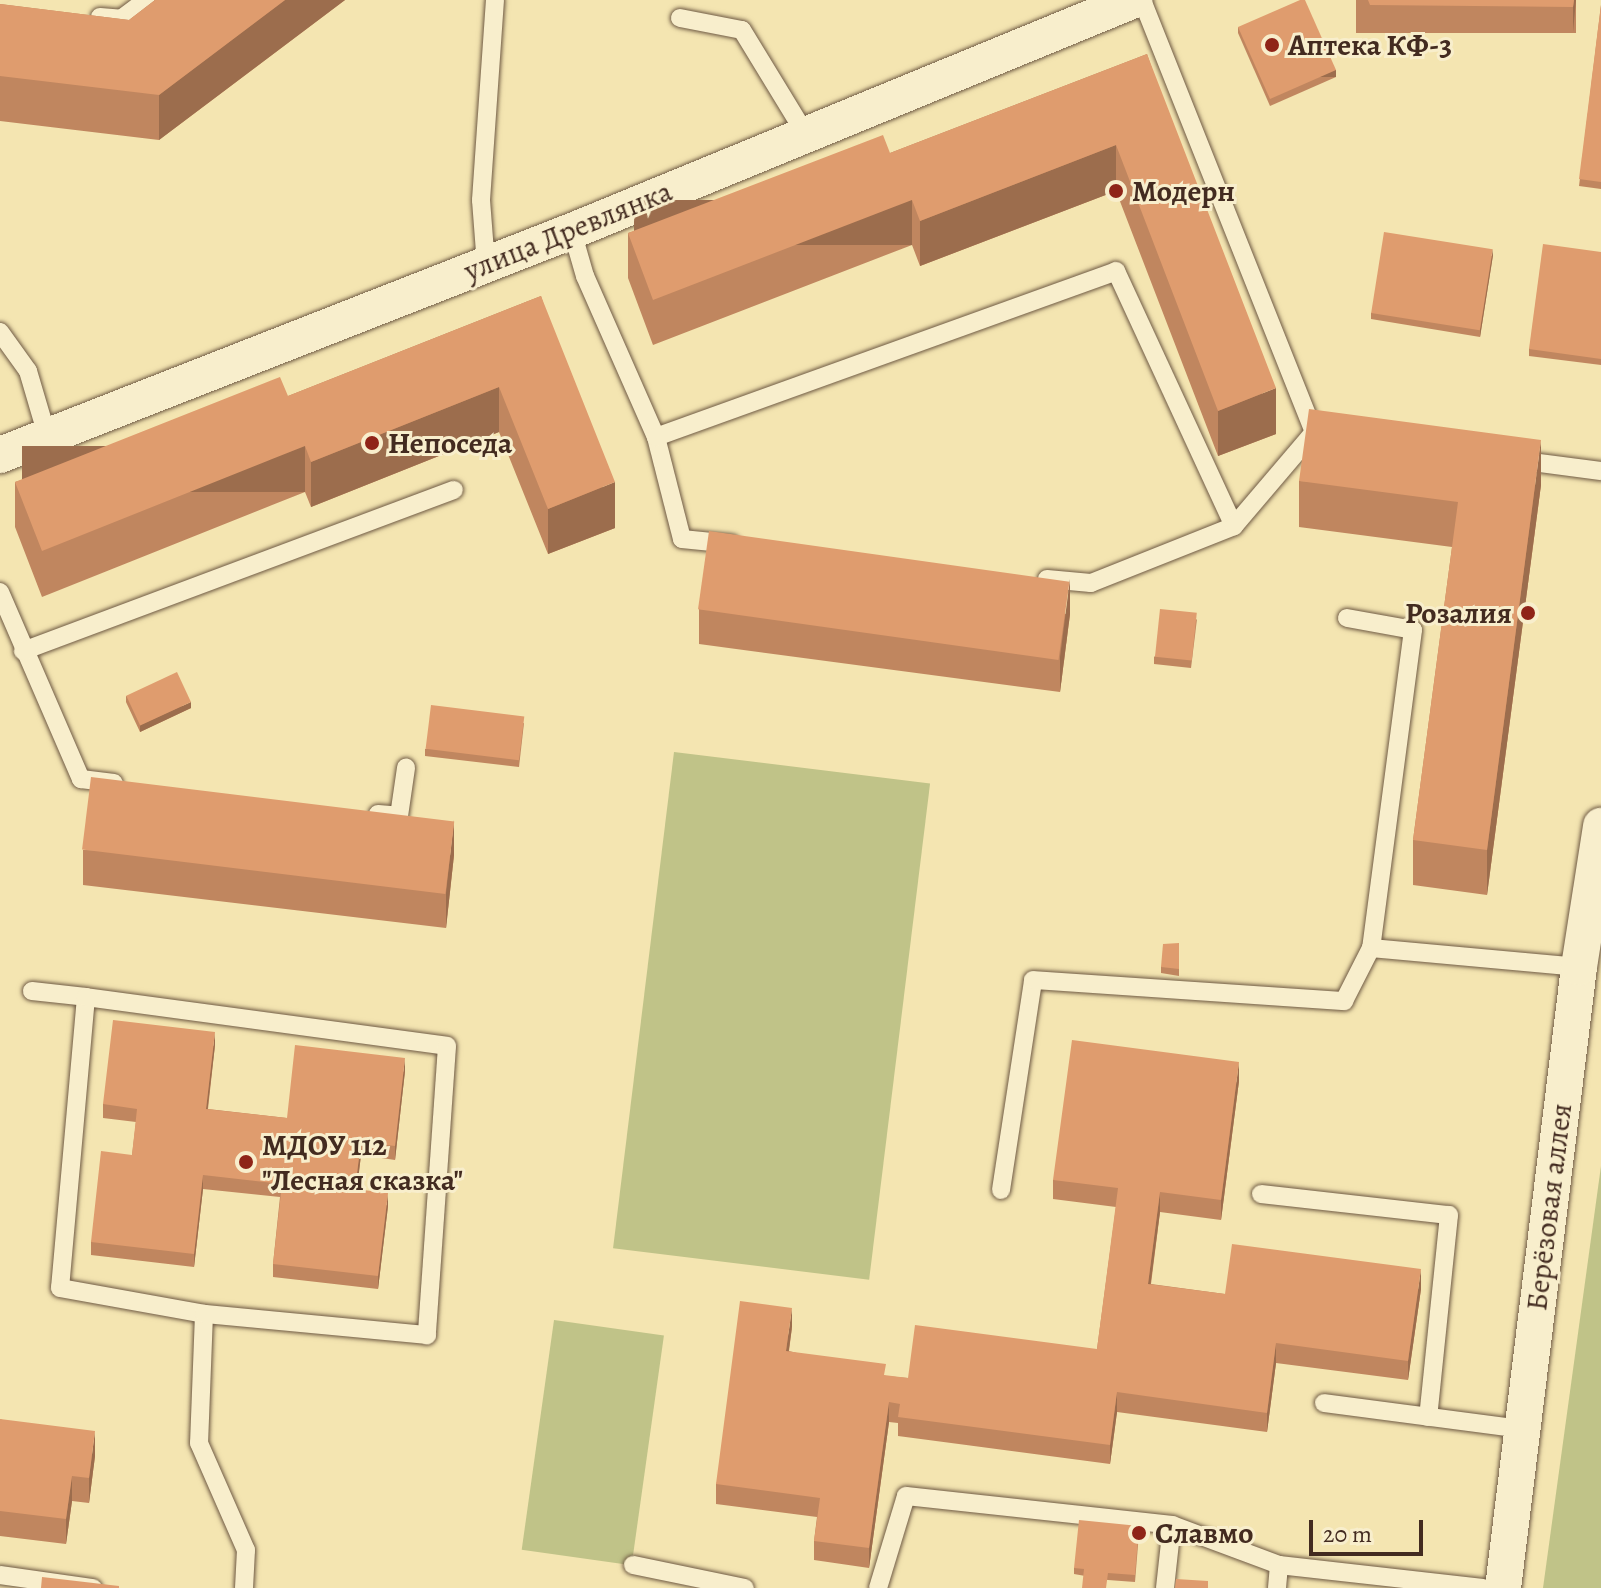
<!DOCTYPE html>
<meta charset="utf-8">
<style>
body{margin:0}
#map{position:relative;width:1601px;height:1588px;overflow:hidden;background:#f4e5b1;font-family:Alegreya,serif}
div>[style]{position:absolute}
.green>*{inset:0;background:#c0c388;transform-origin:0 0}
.roads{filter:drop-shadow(0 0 2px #6f5a44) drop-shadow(0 0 2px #6f5a44)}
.lane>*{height:18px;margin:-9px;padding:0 9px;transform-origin:9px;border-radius:9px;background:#f8eecc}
.street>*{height:36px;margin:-18px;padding:0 18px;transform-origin:18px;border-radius:18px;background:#f8eecc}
.wall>*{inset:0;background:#c0865f;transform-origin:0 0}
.shaded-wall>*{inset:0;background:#9c6d4d;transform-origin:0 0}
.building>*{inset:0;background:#df9c6e;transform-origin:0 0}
.dots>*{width:22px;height:22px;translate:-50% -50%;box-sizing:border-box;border:4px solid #f8eecc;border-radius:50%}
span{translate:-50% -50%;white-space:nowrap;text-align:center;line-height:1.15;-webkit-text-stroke:6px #f8eecc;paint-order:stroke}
.poi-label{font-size:30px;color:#432b20;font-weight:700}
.left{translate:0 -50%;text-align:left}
.right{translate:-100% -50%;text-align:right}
.street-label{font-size:30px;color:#432b20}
.scale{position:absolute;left:1309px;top:1520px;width:114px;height:36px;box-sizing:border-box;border:4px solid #432b20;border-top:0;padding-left:10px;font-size:24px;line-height:28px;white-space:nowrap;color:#432b20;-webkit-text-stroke:6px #f8eecc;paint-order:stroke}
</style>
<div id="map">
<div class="green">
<div style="left:674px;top:752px;width:258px;height:500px;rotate:7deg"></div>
<div style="clip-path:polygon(1601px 1166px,1601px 1588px,1543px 1588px)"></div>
<div style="left:554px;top:1320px;width:111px;height:232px;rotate:8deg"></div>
</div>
<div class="roads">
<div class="lane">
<div style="left:1142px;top:0;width:465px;rotate:68.3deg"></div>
<div style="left:1314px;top:432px;width:7px;rotate:8deg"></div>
<div style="left:100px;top:17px;width:21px;rotate:5deg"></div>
<div style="left:121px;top:19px;width:31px;rotate:-37deg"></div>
<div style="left:680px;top:18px;width:63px;rotate:11deg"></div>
<div style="left:742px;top:30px;width:123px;rotate:58.6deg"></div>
<div style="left:572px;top:231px;width:47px;rotate:73.9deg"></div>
<div style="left:585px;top:276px;width:176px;rotate:66.2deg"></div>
<div style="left:656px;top:437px;width:105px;rotate:75.7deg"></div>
<div style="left:682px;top:539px;width:50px;rotate:5.7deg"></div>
<div style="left:486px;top:265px;width:65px;rotate:-94.4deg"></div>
<div style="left:481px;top:200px;width:200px;rotate:-86deg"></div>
<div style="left:0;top:332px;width:48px;rotate:54.3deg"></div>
<div style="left:28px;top:371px;width:71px;rotate:73.6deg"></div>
<div style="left:656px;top:437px;width:489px;rotate:-19.8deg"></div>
<div style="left:1116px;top:271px;width:281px;rotate:65.2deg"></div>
<div style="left:1517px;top:460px;width:85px;rotate:7.5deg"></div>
<div style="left:1047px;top:579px;width:44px;rotate:5.2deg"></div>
<div style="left:1091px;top:583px;width:154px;rotate:-21.7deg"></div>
<div style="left:1234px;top:526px;width:123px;rotate:-49.6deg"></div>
<div style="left:0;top:592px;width:204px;rotate:66.6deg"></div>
<div style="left:81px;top:779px;width:33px;rotate:7deg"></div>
<div style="left:1347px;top:618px;width:67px;rotate:10.3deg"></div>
<div style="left:1413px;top:630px;width:321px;rotate:97.5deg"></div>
<div style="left:23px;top:651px;width:460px;rotate:-20.5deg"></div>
<div style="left:378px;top:814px;width:21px;rotate:5deg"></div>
<div style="left:399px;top:816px;width:49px;rotate:-81.7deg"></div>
<div style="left:32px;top:991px;width:54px;rotate:6.3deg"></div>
<div style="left:86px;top:997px;width:292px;rotate:95.1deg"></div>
<div style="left:60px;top:1288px;width:146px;rotate:10.2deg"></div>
<div style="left:204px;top:1314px;width:129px;rotate:92.2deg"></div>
<div style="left:199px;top:1443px;width:117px;rotate:66.3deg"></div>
<div style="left:246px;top:1550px;width:38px;rotate:93deg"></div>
<div style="left:86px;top:997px;width:364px;rotate:7.7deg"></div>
<div style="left:447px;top:1046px;width:290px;rotate:94deg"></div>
<div style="left:427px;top:1335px;width:224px;rotate:-174.6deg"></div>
<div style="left:1001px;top:1190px;width:212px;rotate:-81.3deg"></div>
<div style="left:1033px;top:980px;width:312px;rotate:3.9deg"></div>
<div style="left:1344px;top:1001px;width:59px;rotate:-63deg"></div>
<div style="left:1371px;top:948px;width:209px;rotate:5.2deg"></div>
<div style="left:1261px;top:1194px;width:189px;rotate:6.4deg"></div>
<div style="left:1449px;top:1215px;width:203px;rotate:95.9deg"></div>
<div style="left:1324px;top:1403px;width:199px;rotate:7.5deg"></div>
<div style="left:633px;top:1565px;width:114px;rotate:11.6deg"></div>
<div style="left:0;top:1575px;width:94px;rotate:8deg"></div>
<div style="left:878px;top:1588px;width:96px;rotate:-73.1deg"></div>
<div style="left:906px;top:1496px;width:268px;rotate:6.2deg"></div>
<div style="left:1172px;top:1525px;width:114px;rotate:20.5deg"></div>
<div style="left:1279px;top:1565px;width:205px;rotate:6.4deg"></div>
<div style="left:1165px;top:1588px;width:63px;rotate:-83.7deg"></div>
<div style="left:1277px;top:1588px;width:23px;rotate:-85deg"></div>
</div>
<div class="street">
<div style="left:0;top:455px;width:614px;rotate:-21.39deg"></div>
<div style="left:572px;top:231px;width:608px;rotate:-22.34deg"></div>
<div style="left:1503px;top:1588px;width:626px;rotate:-83.02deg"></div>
<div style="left:1579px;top:967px;width:143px;rotate:-81.1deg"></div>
</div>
</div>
<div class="wall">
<div style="clip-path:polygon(155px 0,345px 0,159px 140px,0 121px,0 4px,129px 20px)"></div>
<div style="left:1356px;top:0;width:220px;height:33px"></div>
<div style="clip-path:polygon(1601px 5px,1601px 189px,1579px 186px)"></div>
<div style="clip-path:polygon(1238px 27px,1336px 77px,1270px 106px,1238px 33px)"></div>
<div style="clip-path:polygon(1147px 54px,1276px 434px,1218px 456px,1116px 191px,920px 266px,912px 245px,653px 345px,628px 278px,628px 233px,890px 153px)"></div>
<div style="clip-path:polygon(1601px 252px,1601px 365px,1529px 356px,1529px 349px)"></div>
<div style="clip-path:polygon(1493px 255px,1480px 337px,1371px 319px,1371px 313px)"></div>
<div style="clip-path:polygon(541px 296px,615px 528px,548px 554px,499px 432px,311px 507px,305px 492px,42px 597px,15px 527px,15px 482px,288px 396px)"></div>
<div style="clip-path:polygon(1299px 481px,1541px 485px,1487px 895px,1413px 885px,1413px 840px,1452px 547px,1299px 527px)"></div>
<div style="clip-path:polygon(699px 609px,1070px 614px,1060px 692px,699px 644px)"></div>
<div style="clip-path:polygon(1197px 619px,1191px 668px,1154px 664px,1154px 657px)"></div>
<div style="clip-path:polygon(126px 696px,191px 708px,140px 732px,126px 702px)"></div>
<div style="clip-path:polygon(524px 723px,519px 767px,425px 756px,425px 749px)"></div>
<div style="clip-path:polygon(83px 850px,454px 855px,446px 928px,83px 885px)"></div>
<div style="clip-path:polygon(1179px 943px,1179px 976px,1161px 973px,1161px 967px)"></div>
<div style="clip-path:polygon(215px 1045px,208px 1109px,287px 1118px,405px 1071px,395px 1160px,361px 1155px,357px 1190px,388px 1206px,378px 1289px,273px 1277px,273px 1264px,280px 1197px,203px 1189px,194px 1267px,91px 1255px,91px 1242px,132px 1155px,136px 1122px,103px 1118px,103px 1104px)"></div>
<div style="clip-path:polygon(1239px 1081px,1221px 1220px,1160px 1212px,1151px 1284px,1225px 1294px,1421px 1289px,1408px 1380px,1276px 1363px,1267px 1432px,1117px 1412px,1110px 1464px,898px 1436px,898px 1423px,889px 1422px,869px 1568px,814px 1560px,814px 1541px,817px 1517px,716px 1504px,716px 1484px,792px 1327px,789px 1351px,886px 1376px,908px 1378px,1097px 1349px,1116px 1207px,1053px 1199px,1053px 1180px)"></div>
<div style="clip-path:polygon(0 1419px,95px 1456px,89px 1503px,72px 1501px,66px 1544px,0 1536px)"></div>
<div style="clip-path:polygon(1139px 1533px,1135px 1582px,1108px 1580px,1074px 1574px,1074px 1568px)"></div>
</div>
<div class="shaded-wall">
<div style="clip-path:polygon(285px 0,345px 0,159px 140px,159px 95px)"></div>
<div style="clip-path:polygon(1574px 0,1576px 0,1573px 32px,1573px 7px)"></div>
<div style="left:1336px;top:70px;width:7px;height:72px;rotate:90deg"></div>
<div style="clip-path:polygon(1116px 145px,1116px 191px,920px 266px,920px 221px)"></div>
<div style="left:912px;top:200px;width:45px;height:278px;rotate:90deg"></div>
<div style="clip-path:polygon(1493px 249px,1493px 255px,1480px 337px,1480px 330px)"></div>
<div style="clip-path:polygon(499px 387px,499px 432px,311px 507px,311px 462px)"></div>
<div style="clip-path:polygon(1276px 388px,1276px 434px,1218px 456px,1218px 411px)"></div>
<div style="clip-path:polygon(1541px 440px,1541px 485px,1487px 895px,1487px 850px)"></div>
<div style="left:305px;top:446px;width:46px;height:283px;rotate:90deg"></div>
<div style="clip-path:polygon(615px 482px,615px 528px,548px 554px,548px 509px)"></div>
<div style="clip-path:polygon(1070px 579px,1070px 614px,1060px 692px,1060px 657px)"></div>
<div style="clip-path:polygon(191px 702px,191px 708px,140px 732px,140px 725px)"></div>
<div style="clip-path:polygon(454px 820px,454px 855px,446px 928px,446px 893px)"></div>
<div style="clip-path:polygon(215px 1032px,215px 1045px,206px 1122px,206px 1109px)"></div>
<div style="clip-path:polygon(405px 1058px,405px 1071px,395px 1160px,395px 1146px)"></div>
<div style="clip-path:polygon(1239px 1062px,1239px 1081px,1221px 1220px,1221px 1200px)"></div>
<div style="clip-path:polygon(361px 1142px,361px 1155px,355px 1203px,355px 1189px)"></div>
<div style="clip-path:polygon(203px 1175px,203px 1189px,194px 1267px,194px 1254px)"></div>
<div style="clip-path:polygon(1160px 1192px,1160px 1212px,1148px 1303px,1148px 1284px)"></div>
<div style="clip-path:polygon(388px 1193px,388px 1206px,378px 1289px,378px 1276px)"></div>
<div style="clip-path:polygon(1421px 1269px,1421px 1289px,1408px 1380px,1408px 1361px)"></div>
<div style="clip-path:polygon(792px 1308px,792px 1327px,786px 1370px,786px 1351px)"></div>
<div style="clip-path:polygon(1276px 1343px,1276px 1363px,1267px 1432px,1267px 1413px)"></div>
<div style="clip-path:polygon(1117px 1392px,1117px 1412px,1110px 1464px,1110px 1445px)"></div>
<div style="clip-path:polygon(889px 1402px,889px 1422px,869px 1568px,869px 1548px)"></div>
<div style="clip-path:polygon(95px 1431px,95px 1456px,89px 1503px,89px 1478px)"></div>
<div style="clip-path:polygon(72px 1476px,72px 1501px,66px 1544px,66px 1519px)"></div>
</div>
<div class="building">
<div style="clip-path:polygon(155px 0,285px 0,159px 95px,0 76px,0 4px,129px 20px)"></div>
<div style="clip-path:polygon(1300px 0,1305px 0,1336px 70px,1270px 99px,1238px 27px)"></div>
<div style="clip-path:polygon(1368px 0,1574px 0,1573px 7px,1370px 5px)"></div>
<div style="clip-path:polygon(1601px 5px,1601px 182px,1579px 179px)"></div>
<div style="clip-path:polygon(1147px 54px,1276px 388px,1218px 411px,1116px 145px,920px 221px,912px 200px,653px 300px,628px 233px,883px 135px,890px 153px)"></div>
<div style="left:1384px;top:232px;width:110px;height:82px;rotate:9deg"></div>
<div style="clip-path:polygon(1543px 244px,1601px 252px,1601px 359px,1529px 349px)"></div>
<div style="clip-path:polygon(541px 296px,615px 482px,548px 509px,499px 387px,311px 462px,305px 446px,42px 551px,15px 482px,280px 377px,288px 396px)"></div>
<div style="clip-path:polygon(1309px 409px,1541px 440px,1487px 850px,1413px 840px,1458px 502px,1299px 481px)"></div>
<div style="left:709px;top:531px;width:364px;height:79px;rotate:8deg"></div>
<div style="left:1160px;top:609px;width:37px;height:48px;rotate:6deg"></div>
<div style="left:177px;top:672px;width:33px;height:56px;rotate:65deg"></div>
<div style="left:431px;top:705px;width:94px;height:44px;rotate:7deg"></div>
<div style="left:91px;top:777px;width:366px;height:73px;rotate:7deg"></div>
<div style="clip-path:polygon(1179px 943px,1179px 969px,1161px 967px,1163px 944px)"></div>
<div style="clip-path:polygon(113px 1020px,215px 1032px,206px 1109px,287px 1118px,295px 1045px,405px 1058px,395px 1146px,361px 1142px,355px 1189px,388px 1193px,378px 1276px,273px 1264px,282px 1184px,203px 1175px,194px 1254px,91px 1242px,101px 1151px,132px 1155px,137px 1109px,103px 1104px)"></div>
<div style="clip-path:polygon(1072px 1040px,1239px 1062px,1221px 1200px,1160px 1192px,1148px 1284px,1225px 1294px,1232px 1244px,1421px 1269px,1408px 1361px,1276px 1343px,1267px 1413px,1117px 1392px,1110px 1445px,898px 1417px,900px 1404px,889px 1402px,869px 1548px,814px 1541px,820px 1498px,716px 1484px,740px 1301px,792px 1308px,786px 1351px,886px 1364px,884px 1375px,908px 1378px,915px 1325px,1097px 1349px,1118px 1188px,1053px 1180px)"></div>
<div style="clip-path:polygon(0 1419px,95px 1431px,89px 1478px,72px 1476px,66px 1519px,0 1511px)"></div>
<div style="clip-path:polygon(1079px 1520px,1139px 1526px,1135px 1575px,1108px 1573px,1106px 1588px,1082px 1588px,1084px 1569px,1074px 1568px)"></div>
<div style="clip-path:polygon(42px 1577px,119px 1586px,119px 1588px,41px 1588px)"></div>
<div style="clip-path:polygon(1176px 1579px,1208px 1581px,1208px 1588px,1175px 1588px)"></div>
</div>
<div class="dots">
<div style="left:1272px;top:45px;background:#8f2418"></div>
<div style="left:1116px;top:191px;background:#8f2418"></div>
<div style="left:372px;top:443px;background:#8f2418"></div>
<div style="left:1528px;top:613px;background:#8f2418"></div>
<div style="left:246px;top:1162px;background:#8f2418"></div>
<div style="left:1139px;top:1533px;background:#8f2418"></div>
</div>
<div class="poi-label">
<span class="left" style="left:1288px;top:45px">Аптека КФ-3</span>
<span class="left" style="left:1132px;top:191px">Модерн</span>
<span class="left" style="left:388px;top:443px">Непоседа</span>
<span class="right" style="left:1512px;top:613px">Розалия</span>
<span class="left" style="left:262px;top:1162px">МДОУ 112<br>"Лесная сказка"</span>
<span class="left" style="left:1155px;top:1533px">Славмо</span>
</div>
<div class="street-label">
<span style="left:568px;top:231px;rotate:-22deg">улица Древлянка</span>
<span style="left:1549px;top:1207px;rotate:-83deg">Берёзовая аллея</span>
</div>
<div class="scale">20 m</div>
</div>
